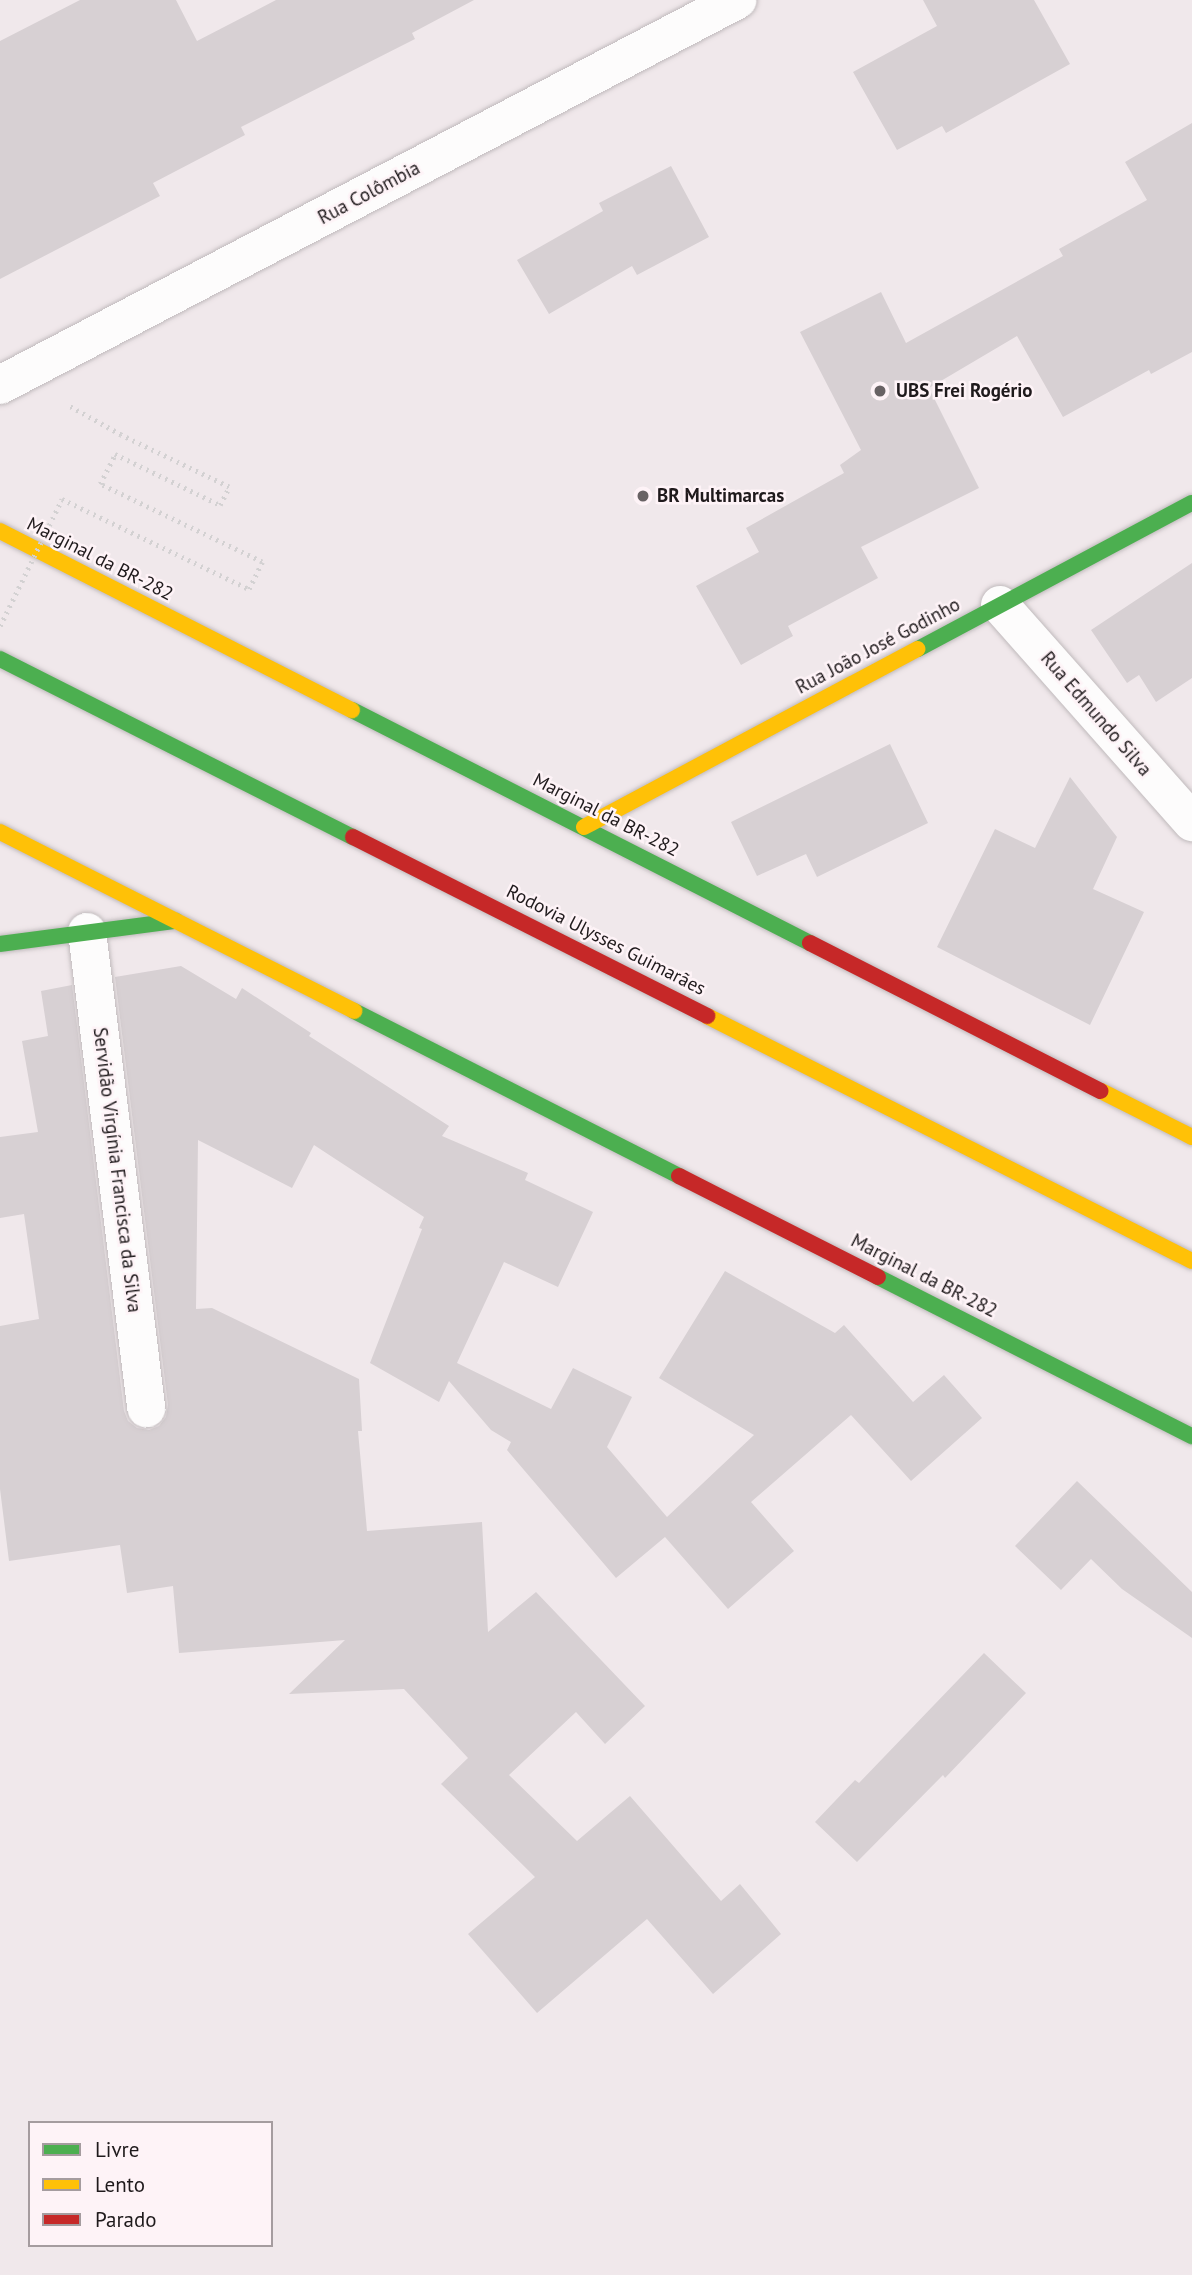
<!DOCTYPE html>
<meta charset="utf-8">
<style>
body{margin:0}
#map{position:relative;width:1192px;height:2275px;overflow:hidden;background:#f0e8eb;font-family:"PT Sans",sans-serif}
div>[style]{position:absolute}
.building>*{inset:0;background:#d7d0d3}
.path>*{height:4.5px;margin-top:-2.25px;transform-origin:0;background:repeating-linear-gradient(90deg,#d3d1d2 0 2px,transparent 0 7px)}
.roads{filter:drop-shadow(0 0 2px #c0babc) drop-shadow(0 0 2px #c0babc)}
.street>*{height:38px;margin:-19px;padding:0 19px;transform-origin:19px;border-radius:19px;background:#fdfcfc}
.fast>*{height:16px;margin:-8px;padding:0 8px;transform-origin:8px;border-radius:8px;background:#4caf50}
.slow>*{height:16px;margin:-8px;padding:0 8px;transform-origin:8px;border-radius:8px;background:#ffc107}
.jam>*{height:16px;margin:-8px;padding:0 8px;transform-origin:8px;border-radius:8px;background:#c62828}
.path-bridge>*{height:4.5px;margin-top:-2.25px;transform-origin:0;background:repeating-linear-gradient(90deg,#d3d1d2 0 2px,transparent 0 7px)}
.dots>*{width:19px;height:19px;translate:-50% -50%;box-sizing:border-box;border:4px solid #fef3f7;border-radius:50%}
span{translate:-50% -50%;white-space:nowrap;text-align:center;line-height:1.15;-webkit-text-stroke:5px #fef3f7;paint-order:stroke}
.street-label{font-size:19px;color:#1f1a1c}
.poi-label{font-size:19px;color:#1f1a1c;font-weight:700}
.left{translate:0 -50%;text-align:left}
.legend{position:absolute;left:28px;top:2121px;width:245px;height:126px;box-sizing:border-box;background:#fef3f7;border:2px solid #a59c9f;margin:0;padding:9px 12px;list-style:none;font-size:21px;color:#1f1a1c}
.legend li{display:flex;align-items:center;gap:14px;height:35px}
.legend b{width:35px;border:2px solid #a59c9f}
</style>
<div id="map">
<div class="building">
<div style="clip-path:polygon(80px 0,176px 0,197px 41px,276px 0,474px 0,412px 33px,415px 39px,241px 127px,245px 135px,153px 183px,160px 196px,0 279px,0 41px)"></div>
<div style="clip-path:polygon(923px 0,1034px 0,1070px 64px,946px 133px,942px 126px,897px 150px,853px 72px,937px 26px)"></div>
<div style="clip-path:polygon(1192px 123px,1192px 352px,1151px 374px,1149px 370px,1063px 417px,1017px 336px,929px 388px,979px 488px,861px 547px,878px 578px,788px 626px,793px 636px,741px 665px,696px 586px,759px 552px,746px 528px,844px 473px,840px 465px,861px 450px,800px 332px,881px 292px,906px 343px,1063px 256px,1059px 249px,1147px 200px,1125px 162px)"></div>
<div style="clip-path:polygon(671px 166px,709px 237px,637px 275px,632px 266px,549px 314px,517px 260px,603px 211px,599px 203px)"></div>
<div style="clip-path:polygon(1192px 563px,1192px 678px,1156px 702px,1139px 675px,1127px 683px,1091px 630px)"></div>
<div style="clip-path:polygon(890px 744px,928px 823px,817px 877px,806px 854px,757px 876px,731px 822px)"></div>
<div style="clip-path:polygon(1070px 777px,1117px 837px,1093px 889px,1144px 912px,1090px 1025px,937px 947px,995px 829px,1035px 848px)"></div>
<div style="clip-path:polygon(181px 966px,236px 999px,242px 988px,311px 1033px,309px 1036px,449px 1126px,442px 1136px,528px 1173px,525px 1180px,593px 1212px,558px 1287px,504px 1262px,457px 1363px,551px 1409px,573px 1368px,632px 1397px,607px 1447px,667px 1517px,754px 1435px,659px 1378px,725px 1271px,835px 1333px,844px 1325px,913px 1402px,944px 1375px,982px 1418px,911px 1481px,851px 1415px,751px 1502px,794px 1551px,728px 1609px,665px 1537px,616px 1578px,507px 1450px,511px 1442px,491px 1430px,449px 1381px,439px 1402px,370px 1363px,422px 1229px,419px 1228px,424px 1217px,314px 1145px,292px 1188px,198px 1140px,196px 1309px,212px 1308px,359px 1379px,362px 1431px,358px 1431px,367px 1531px,482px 1522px,488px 1632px,536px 1592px,645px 1706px,605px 1744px,576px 1712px,509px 1775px,577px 1841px,630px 1796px,721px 1901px,740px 1884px,781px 1934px,713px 1994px,647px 1919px,537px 2013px,468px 1934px,535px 1877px,441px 1784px,468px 1758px,404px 1689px,289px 1694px,345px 1640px,179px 1653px,173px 1586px,127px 1593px,120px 1545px,9px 1561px,0 1489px,0 1326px,39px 1319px,24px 1214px,0 1218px,0 1137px,38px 1132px,22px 1041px,48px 1036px,41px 991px,72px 985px,124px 1411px,128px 1421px,137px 1428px,149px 1430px,159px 1426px,166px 1417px,168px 1405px,115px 977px)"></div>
<div style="clip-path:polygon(1077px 1481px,1192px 1592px,1192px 1638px,1122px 1589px,1091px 1559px,1061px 1590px,1015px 1546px)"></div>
<div style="clip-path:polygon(984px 1653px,1026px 1693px,945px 1778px,943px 1775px,857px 1862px,815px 1822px,855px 1780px,859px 1783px)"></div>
</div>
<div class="path">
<div style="left:62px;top:499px;width:208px;rotate:25.7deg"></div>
<div style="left:249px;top:589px;width:30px;rotate:-64deg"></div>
<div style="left:262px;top:562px;width:180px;rotate:-154.3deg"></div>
<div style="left:100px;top:484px;width:34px;rotate:-63deg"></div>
<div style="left:115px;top:454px;width:117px;rotate:25.9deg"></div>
<div style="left:220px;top:505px;width:20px;rotate:-63deg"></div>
<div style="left:229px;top:487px;width:120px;rotate:-154.3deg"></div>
<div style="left:121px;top:435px;width:60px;rotate:-150.9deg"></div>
</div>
<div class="roads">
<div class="street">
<div style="left:0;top:385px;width:832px;rotate:-27.58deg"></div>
<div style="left:1000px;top:605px;width:290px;rotate:48.5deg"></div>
<div style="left:87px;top:932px;width:480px;rotate:82.9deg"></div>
</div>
<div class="fast">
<div style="left:918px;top:649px;width:310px;rotate:-28.1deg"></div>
<div style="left:0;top:659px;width:395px;rotate:26.8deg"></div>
<div style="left:352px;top:710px;width:514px;rotate:26.96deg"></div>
<div style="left:0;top:944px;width:177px;rotate:-7.5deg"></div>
<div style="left:354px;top:1011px;width:364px;rotate:26.9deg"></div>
<div style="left:878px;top:1277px;width:352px;rotate:26.9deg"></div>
</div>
<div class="slow">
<div style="left:0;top:531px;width:395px;rotate:27deg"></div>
<div style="left:584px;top:827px;width:378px;rotate:-28.1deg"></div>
<div style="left:0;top:832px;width:397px;rotate:26.8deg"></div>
<div style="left:707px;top:1016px;width:543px;rotate:26.8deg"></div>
<div style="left:1101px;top:1091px;width:102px;rotate:26.8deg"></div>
</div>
<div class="jam">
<div style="left:353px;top:837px;width:397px;rotate:26.8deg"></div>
<div style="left:810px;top:943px;width:326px;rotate:27deg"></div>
<div style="left:679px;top:1176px;width:223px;rotate:26.9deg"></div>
</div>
</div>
<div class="path-bridge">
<div style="left:0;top:626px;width:141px;rotate:-64deg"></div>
</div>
<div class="dots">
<div style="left:880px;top:391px;background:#686264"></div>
<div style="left:643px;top:496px;background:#686264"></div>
</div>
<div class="street-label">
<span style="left:369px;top:193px;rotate:-28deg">Rua Colômbia</span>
<span style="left:100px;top:559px;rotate:27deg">Marginal da BR-282</span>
<span style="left:878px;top:646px;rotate:-28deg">Rua João José Godinho</span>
<span style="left:1096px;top:714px;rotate:49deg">Rua Edmundo Silva</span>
<span style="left:606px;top:815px;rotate:27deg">Marginal da BR-282</span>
<span style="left:606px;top:940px;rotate:27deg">Rodovia Ulysses Guimarães</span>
<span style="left:117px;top:1170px;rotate:83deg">Servidão Virgínia Francisca da Silva</span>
<span style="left:924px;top:1276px;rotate:27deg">Marginal da BR-282</span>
</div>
<div class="poi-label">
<span class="left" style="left:896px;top:391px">UBS Frei Rogério</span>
<span class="left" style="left:657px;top:496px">BR Multimarcas</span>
</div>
<ul class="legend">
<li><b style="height:9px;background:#4caf50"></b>Livre</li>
<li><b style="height:9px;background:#ffc107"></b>Lento</li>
<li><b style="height:9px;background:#c62828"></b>Parado</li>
</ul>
</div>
